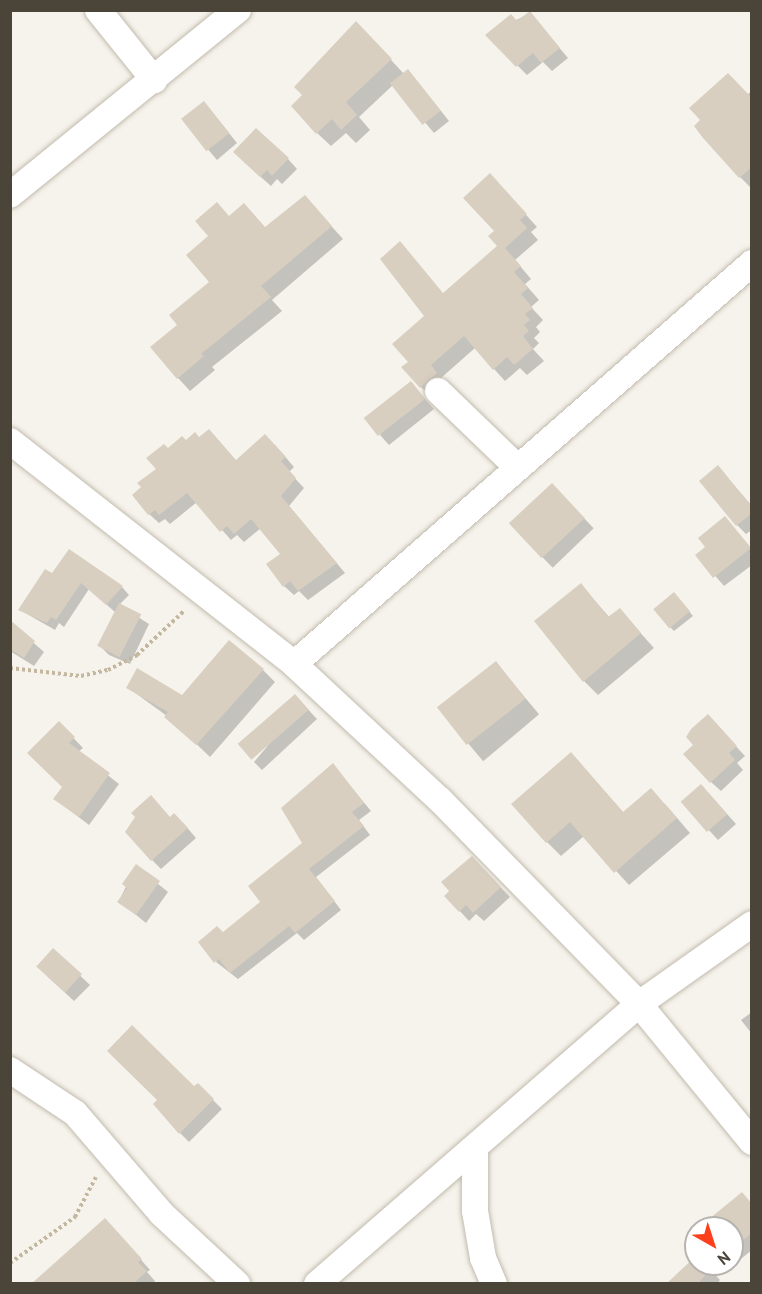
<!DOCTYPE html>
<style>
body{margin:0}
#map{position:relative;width:762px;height:1294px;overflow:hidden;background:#f6f3ec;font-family:"PT Sans",sans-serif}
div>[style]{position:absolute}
.shadow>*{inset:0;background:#0003;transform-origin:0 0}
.building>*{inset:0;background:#d8cfc1;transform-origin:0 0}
.path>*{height:4px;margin-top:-2px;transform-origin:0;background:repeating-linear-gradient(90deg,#c4b79f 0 3px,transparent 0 6px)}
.roads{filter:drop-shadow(0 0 2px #c2bbae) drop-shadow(0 0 2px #c2bbae)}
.street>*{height:26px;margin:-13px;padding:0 13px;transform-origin:13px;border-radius:13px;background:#fff}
span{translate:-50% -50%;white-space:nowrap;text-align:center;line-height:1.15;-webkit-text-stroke:5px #fff;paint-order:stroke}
.frame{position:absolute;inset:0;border:12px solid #4b4439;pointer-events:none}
.north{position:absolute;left:684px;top:1216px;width:60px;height:60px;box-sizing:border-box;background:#fff;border:2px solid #b7b4b0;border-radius:50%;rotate:141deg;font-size:16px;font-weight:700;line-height:24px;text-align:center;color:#4b4439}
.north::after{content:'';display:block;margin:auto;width:21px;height:27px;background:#fc3f1d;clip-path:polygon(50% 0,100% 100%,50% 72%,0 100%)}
</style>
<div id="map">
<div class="shadow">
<div style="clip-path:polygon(530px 13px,568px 58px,552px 71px,543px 62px,527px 75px,487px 35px)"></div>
<div style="clip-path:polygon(370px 37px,404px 74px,417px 81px,449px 121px,434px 133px,393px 85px,359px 117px,370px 130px,356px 143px,346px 133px,331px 146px,317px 133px)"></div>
<div style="clip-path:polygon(752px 91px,752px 189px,740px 177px,748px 94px)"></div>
<div style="clip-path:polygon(213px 113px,237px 143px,217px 160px,183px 120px)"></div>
<div style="clip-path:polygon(288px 159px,297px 169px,282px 184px,277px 179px,271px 186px,244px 162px)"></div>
<div style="clip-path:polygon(501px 187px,537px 227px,531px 232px,538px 240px,515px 260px,531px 279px,525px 284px,539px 300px,531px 307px,543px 320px,536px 327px,540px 332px,534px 338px,539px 343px,533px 349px,544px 361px,527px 375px,520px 368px,505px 381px,475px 348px,441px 378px,448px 385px,433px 398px,421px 387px,410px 362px,426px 317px,444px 294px,499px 246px,496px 231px)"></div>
<div style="clip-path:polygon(305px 197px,343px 239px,272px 300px,282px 311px,212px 367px,215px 370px,190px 391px,178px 378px,179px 325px,212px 283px,211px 236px,230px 217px,266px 228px)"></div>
<div style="clip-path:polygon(411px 383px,434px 409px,389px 445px,380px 435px)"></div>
<div style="clip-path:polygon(186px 442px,236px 462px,275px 445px,294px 467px,289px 472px,304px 488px,289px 506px,345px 573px,308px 600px,299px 591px,294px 595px,284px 586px,283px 554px,261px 528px,244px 542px,237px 535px,231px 540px,197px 502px,170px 524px,165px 519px,159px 523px,149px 514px,158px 469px,168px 450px)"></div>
<div style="clip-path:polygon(718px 467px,752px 506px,752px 530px,746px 534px,737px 525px)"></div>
<div style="left:552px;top:485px;width:60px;height:57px;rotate:46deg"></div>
<div style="clip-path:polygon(725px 518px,752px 549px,752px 565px,724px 586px,697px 555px,707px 547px)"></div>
<div style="clip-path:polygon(52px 575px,122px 587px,129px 595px,119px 605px,149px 624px,130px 664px,109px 655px,100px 646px,116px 613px,89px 589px,64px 627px,59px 623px,55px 630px,20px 610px)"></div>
<div style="clip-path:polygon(581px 585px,610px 618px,620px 610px,654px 648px,598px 695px,584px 681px)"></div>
<div style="clip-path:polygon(678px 598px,693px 616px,674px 631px,670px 627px)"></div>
<div style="clip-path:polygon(10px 622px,44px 652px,34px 666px,10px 651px)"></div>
<div style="left:496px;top:663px;width:67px;height:73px;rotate:50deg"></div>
<div style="clip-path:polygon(263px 670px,275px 682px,210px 757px,167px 716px,127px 687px,183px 697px)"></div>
<div style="clip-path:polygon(303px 704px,317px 719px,262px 770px,254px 762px)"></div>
<div style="clip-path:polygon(59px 723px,83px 748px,78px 752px,119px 784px,89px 825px,55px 799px,64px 787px)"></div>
<div style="clip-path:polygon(717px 726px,745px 756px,737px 763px,743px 770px,721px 791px,711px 782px)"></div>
<div style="clip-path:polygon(571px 754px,624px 813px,665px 804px,690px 833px,629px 885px,584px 836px,561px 856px,547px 842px)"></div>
<div style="clip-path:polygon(333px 765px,371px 811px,359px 820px,370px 835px,316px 877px,341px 910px,304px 940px,297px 933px,238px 979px,216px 962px,223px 934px,262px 902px,304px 843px)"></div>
<div style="clip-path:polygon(711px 796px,736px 824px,718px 840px,683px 802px)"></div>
<div style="clip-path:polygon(171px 818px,184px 824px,196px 838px,161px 869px,152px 860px)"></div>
<div style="clip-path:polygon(136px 866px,168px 892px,146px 923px,119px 901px)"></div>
<div style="clip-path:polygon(481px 867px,510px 897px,484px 921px,476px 914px,469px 921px,446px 896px)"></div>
<div style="clip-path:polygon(53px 950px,90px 985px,74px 1001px,47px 976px)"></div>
<div style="clip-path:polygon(752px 1012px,752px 1034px,741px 1020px)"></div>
<div style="clip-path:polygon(198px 1085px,222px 1109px,189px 1142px,180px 1133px)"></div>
<div style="clip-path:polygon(752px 1204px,752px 1250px,726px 1271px,718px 1264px,732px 1264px,732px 1228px,700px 1228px)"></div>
<div style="clip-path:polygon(114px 1229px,150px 1270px,147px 1272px,155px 1281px,152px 1284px,38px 1284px)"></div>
<div style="clip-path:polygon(696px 1258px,696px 1264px,706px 1264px,720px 1280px,717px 1284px,668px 1284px)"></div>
</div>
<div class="building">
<div style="clip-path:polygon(530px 11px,560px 48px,541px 63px,533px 53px,516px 67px,485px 35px,511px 14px,517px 21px)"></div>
<div style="clip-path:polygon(356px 21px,392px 59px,346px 102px,357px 115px,341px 130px,332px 119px,316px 134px,291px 106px,302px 95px,294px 87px)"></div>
<div style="left:408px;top:69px;width:53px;height:23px;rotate:52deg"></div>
<div style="clip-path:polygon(728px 73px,752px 98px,752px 167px,739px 178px,703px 138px,694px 126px,700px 120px,689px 108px)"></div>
<div style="left:204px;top:101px;width:41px;height:29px;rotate:52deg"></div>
<div style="clip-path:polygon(256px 128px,289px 158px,272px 176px,267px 170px,260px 177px,233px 152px)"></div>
<div style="clip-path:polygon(490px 173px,527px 214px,520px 220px,527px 228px,505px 248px,521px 266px,514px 272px,528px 288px,521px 294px,533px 308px,525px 314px,530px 320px,524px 325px,529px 331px,523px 336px,533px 349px,514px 365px,507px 357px,493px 370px,464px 336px,431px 365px,437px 373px,420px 388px,401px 367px,408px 362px,392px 344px,424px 316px,380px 259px,400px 241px,443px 293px,497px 246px,488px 236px,494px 231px,463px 198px)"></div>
<div style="clip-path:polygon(305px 195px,332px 226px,261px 286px,271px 297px,201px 354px,204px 356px,177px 379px,150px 347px,177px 325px,169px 315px,209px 282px,186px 255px,208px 236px,195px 221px,217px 202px,229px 216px,244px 203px,265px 227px)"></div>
<div style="left:411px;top:381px;width:23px;height:60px;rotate:52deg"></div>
<div style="clip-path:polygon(209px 429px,236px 460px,265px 434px,286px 457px,281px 461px,296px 478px,281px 496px,337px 563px,298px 591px,290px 581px,283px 587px,266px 564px,280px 554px,251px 519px,234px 534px,227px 526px,220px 532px,187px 493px,159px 515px,155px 510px,148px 515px,132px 495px,141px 487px,137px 483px,156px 469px,146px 458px,164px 444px,168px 448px,182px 436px,186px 440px,195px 432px,199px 437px)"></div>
<div style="clip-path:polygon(718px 465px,752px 507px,752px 513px,736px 526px,699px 481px)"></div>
<div style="left:552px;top:483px;width:48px;height:59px;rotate:47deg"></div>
<div style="clip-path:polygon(725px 516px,751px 548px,713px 578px,695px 555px,705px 547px,698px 538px)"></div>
<div style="clip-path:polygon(69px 549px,123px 586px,106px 605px,81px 583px,56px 620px,51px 617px,47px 623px,18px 610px,45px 569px,52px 573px)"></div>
<div style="clip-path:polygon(581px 583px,608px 617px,620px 608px,641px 633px,583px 682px,534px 621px)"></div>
<div style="left:674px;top:592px;width:25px;height:27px;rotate:50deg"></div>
<div style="left:119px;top:603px;width:25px;height:48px;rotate:27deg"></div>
<div style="clip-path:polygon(10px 620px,35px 641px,24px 658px,10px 649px)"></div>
<div style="clip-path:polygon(229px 640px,264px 669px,196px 745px,164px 717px,168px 712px,126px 688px,137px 668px,182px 695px)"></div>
<div style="left:496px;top:661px;width:48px;height:75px;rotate:52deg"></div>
<div style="left:295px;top:694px;width:21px;height:76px;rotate:49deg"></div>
<div style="clip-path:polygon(708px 714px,737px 746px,729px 753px,735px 760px,710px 783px,683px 754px,693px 745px,686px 737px,691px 729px)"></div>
<div style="clip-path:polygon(59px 721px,75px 737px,69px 743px,110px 773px,79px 817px,53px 799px,62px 787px,27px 753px)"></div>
<div style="clip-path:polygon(571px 752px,623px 812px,651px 788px,677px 818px,614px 873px,570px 822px,546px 843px,511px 804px)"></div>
<div style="clip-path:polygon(333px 763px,364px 803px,352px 812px,364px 826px,309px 869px,335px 901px,295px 933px,289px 926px,230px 973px,219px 959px,214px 963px,198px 942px,217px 926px,223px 932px,260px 902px,248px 886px,302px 843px,281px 808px)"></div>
<div style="left:701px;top:784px;width:40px;height:27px;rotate:49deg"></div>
<div style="clip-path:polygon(151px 795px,170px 817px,174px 813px,188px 828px,151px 861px,125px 832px,135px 817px,131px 813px)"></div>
<div style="clip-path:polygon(472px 856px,501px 887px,473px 913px,466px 905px,459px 912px,444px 896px,449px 891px,441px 882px)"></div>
<div style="clip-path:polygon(136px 864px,160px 881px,136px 915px,117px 902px,127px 888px,122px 884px)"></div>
<div style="left:53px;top:948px;width:39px;height:25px;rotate:42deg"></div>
<div style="clip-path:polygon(132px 1025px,194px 1086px,198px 1083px,214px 1099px,179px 1134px,153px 1104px,157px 1100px,107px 1051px)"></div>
<div style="clip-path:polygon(742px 1192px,752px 1204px,752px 1233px,732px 1249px,732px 1228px,698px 1228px)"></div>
<div style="clip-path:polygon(105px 1218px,142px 1259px,138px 1262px,147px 1271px,133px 1284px,31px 1284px)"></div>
<div style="clip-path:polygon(696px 1256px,696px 1264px,714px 1264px,698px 1284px,666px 1284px)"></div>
</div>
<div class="path">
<div style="left:10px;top:668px;width:71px;rotate:6.4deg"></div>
<div style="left:81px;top:676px;width:28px;rotate:-13deg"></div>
<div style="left:108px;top:670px;width:33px;rotate:-27deg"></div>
<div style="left:137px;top:655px;width:64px;rotate:-43.1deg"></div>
<div style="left:10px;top:1263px;width:80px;rotate:-35.3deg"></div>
<div style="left:75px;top:1217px;width:45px;rotate:-62.3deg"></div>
</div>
<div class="roads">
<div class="street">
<div style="left:98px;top:10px;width:90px;rotate:51.3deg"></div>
<div style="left:10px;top:195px;width:294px;rotate:-39.1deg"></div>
<div style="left:438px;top:391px;width:108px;rotate:43.9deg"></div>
<div style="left:10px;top:441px;width:361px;rotate:38.1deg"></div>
<div style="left:294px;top:664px;width:200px;rotate:43deg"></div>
<div style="left:440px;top:800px;width:285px;rotate:45.7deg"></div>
<div style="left:639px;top:1004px;width:178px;rotate:50.7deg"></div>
<div style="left:294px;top:664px;width:609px;rotate:-41.2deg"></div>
<div style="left:10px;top:1070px;width:78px;rotate:33.5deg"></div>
<div style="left:75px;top:1113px;width:133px;rotate:49.3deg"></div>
<div style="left:162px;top:1214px;width:103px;rotate:43deg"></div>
<div style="left:475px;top:1148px;width:63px;rotate:90deg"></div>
<div style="left:475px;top:1211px;width:48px;rotate:80.3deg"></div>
<div style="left:483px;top:1258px;width:28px;rotate:67deg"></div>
<div style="left:317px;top:1284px;width:427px;rotate:-41deg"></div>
<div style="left:639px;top:1004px;width:138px;rotate:-35.3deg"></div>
</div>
</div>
<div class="frame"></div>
<div class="north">N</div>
</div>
